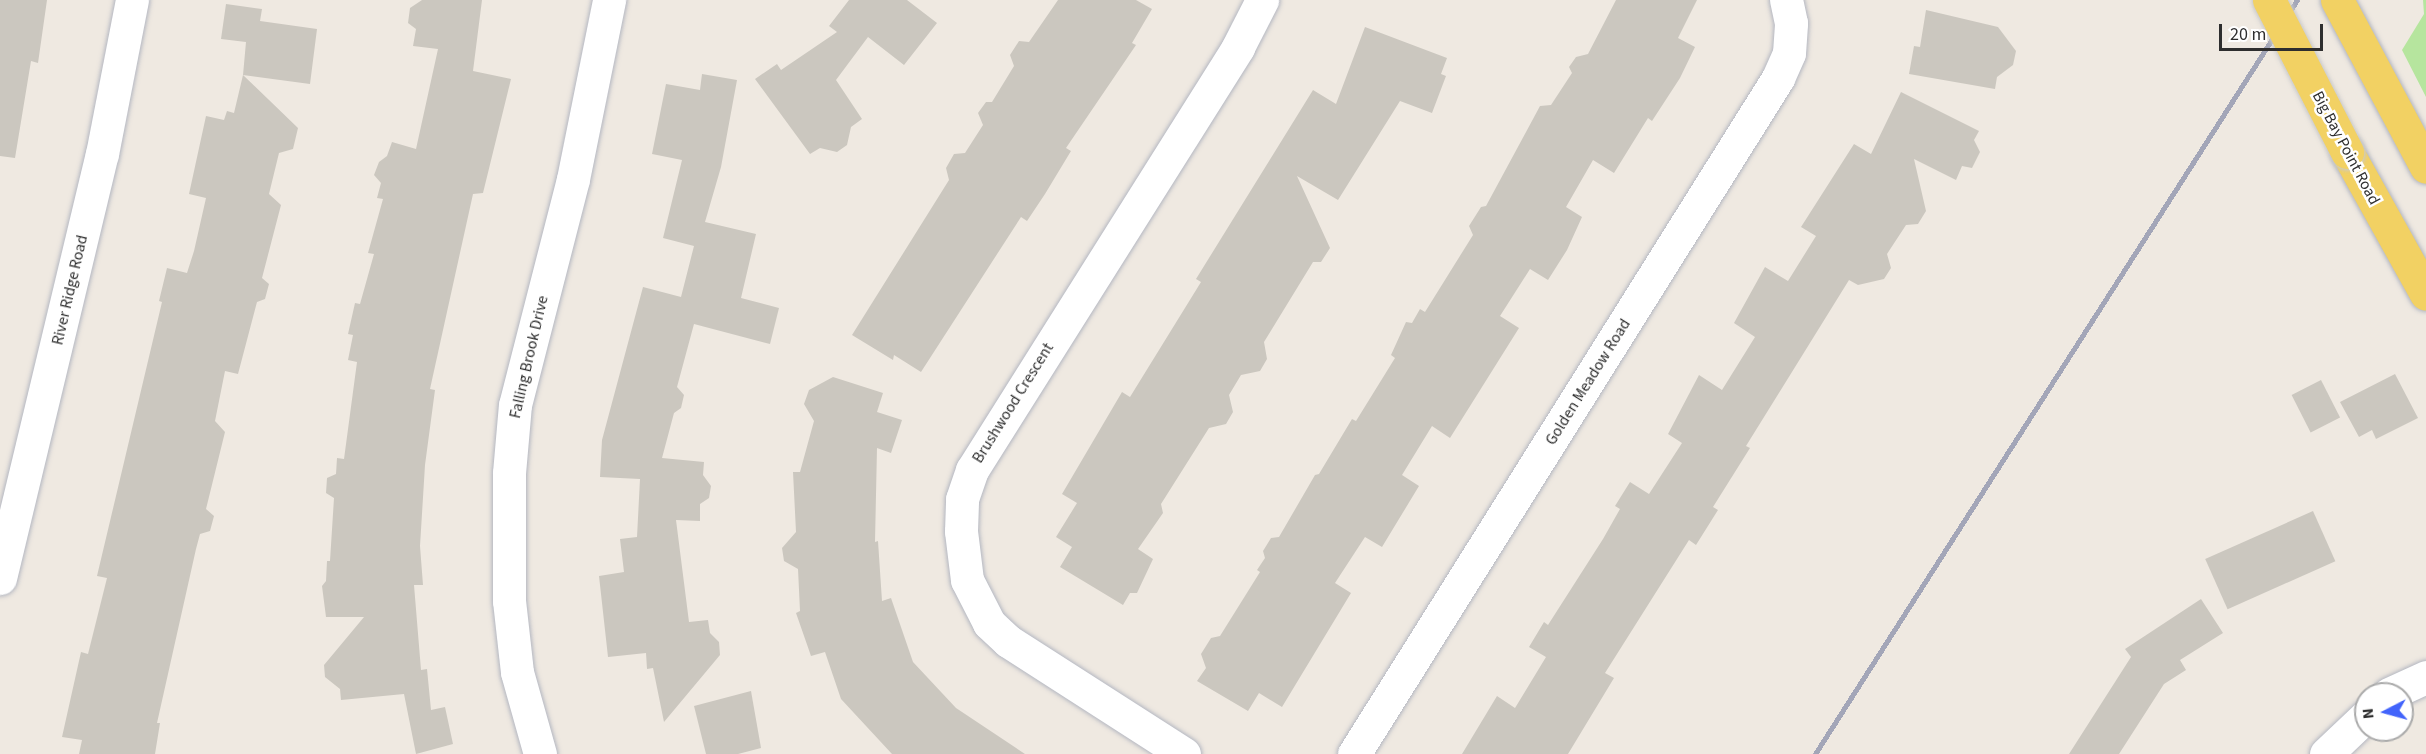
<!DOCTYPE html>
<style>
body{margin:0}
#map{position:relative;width:2426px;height:754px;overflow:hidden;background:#efe9e1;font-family:"Source Sans 3",sans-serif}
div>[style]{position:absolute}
.green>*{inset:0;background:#b6e59e}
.building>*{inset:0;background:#cbc7bf;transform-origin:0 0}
.roads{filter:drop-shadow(0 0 2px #b4b7c1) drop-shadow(0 0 2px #b4b7c1)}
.minor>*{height:33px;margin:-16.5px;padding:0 16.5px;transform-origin:16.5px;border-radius:16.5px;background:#fff}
.primary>*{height:33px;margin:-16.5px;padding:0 16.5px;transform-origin:16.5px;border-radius:16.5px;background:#f2d163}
.rail>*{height:4.5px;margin:-2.25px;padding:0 2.25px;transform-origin:2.25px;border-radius:2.25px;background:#a3a6b8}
.bridges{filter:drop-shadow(0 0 2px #c9c9c9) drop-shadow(0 0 2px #c9c9c9)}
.primary-bridge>*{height:33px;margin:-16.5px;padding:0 16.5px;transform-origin:16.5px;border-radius:16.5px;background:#f2d163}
span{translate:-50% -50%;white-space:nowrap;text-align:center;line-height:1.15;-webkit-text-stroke:5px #fff;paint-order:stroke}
.street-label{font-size:16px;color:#2e2e2e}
.north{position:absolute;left:2354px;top:682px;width:60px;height:60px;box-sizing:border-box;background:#fff;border:2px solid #ababab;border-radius:50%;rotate:264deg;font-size:16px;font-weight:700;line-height:24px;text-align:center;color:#2e2e2e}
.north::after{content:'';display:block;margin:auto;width:21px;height:27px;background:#4264fb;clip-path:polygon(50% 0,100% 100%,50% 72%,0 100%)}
.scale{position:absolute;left:2219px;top:24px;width:104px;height:27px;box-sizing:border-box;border:3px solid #2e2e2e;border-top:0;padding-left:8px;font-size:18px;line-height:21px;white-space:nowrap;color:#2e2e2e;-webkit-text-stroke:4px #fff;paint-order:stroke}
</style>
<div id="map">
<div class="green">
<div style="clip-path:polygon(2423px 0,2426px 0,2426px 97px,2402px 50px,2424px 14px)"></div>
</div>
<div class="building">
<div style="clip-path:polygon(0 0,47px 0,38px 63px,31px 61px,15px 158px,0 156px)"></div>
<div style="clip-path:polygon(422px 0,482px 0,473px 71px,511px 79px,483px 193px,473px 194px,430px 389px,435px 390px,425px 465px,420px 546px,423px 585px,414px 585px,421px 670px,427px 669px,431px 710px,445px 707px,453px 744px,416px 754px,404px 694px,341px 700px,340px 689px,325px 677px,324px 665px,364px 617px,326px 617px,322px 586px,326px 581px,327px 561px,330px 561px,334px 498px,326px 493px,327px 478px,336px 474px,337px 458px,344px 459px,357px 362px,348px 360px,353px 335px,348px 334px,355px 303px,360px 304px,374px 254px,368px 253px,383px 199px,377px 198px,381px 183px,374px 175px,379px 162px,387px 156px,392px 142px,416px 149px,438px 49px,413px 46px,416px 29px,408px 23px,410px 8px)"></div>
<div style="clip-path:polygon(849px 0,907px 0,937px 23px,904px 65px,868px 37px,836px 80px,862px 119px,851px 127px,847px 145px,837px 152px,820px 148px,810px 154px,755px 79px,777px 64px,781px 70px,837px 32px,829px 26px)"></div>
<div style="clip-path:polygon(1058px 0,1136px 0,1152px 9px,1132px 43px,1136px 45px,1066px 148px,1071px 151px,1045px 194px,1027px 221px,1021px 217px,921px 372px,894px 355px,893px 360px,852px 335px,949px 180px,946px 168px,954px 154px,965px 153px,983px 125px,978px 113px,986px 102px,992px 102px,1014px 66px,1010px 55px,1019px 41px,1029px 42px)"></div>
<div style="clip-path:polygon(1616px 0,1697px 0,1678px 38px,1695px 47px,1680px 78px,1652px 121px,1648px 118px,1614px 173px,1593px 160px,1566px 207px,1582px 217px,1567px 250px,1548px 280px,1530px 269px,1500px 316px,1519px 328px,1450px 438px,1432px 426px,1402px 475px,1419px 486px,1382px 547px,1365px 537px,1335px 583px,1351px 593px,1282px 707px,1259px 693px,1248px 711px,1197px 681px,1206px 668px,1201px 654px,1211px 638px,1220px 636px,1260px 572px,1257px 570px,1265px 558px,1263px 551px,1271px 538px,1279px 537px,1315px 475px,1319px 474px,1352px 419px,1356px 421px,1395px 358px,1391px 355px,1406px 322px,1412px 323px,1420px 309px,1425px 312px,1473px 235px,1469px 226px,1481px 207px,1486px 206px,1540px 106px,1551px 105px,1572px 73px,1569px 67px,1576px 57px,1588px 54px)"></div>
<div style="clip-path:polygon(226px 4px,262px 9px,260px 21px,317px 29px,310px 84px,243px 75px,298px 128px,293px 149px,279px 153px,269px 194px,281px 205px,262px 278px,269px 284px,265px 299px,257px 302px,238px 374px,225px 371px,215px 421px,225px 432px,206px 509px,214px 516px,210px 531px,200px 534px,196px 549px,157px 723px,160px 723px,155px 754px,79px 754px,82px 740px,62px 737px,81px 652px,88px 654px,107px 578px,97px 576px,162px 302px,159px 301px,167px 268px,187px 273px,194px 251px,206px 198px,189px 194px,206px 116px,224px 120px,227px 111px,234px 113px,243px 75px,246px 42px,221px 39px)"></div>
<div style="clip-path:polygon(1926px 10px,1998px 27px,2016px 51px,2013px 65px,1997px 77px,1995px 89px,1909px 74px,1914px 46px,1920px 47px)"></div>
<div style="clip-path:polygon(1365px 27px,1447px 58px,1441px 74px,1446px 76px,1432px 113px,1400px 101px,1338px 200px,1297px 176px,1330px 248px,1321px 262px,1313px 262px,1264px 342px,1267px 359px,1260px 371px,1241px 375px,1229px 395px,1233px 412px,1226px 424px,1209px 428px,1161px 504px,1163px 513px,1138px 549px,1153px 559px,1137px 593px,1130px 593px,1123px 605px,1060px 567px,1072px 547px,1056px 537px,1077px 503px,1062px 494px,1122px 392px,1130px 397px,1201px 282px,1196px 279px,1313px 90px,1336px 104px)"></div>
<div style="clip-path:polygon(702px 74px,737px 80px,721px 167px,705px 222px,756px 234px,741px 298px,779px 308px,770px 344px,694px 324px,677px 387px,684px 395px,681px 408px,674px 413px,662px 458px,704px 462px,703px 475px,711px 486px,709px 498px,700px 504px,700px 521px,676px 520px,689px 622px,708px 620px,710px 633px,719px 642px,720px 655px,664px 722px,653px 668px,647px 669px,646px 653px,608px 657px,599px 576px,624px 572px,620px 539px,637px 537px,640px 479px,600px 477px,602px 440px,643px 287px,681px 297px,694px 246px,663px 238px,682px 160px,652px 154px,666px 84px,700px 90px)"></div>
<div style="clip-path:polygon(1901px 92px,1979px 131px,1974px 140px,1980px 152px,1972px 168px,1962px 166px,1956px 180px,1914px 159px,1926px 211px,1918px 224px,1906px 225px,1887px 254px,1891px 268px,1884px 279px,1858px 285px,1849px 280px,1746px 446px,1750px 448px,1713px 507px,1718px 510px,1696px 545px,1689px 540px,1605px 673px,1614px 678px,1568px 754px,1462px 754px,1497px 696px,1515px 708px,1546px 657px,1529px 647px,1544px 622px,1548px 625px,1603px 539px,1620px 509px,1615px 506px,1630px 482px,1649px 494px,1682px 443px,1668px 434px,1699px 375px,1722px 390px,1755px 337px,1734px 323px,1765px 267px,1788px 281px,1816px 236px,1801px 227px,1854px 144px,1871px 154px)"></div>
<div style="clip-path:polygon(2395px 374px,2418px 418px,2376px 439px,2372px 430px,2359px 437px,2340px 402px)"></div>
<div style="clip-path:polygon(833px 377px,883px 393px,877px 412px,902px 420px,891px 453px,877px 448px,875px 542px,878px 541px,882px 601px,891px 598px,913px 662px,956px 708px,1025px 754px,892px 754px,841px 699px,825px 652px,811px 656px,796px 613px,800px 611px,798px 569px,784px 561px,782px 548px,796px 532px,793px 472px,800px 472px,814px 421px,804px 404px,809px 390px)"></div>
<div style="left:2321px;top:380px;width:42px;height:33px;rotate:63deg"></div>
<div style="left:2313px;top:511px;width:55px;height:118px;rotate:66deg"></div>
<div style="clip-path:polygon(2201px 599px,2223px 633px,2180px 660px,2186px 670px,2164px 684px,2119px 754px,2069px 754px,2131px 657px,2125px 649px)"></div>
<div style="clip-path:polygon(751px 691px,761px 748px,738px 754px,706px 754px,694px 706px)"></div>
</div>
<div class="roads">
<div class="minor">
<div style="left:0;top:578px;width:436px;rotate:-76.5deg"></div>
<div style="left:102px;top:154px;width:157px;rotate:-79deg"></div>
<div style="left:2389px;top:694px;width:41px;rotate:-24.7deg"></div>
<div style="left:540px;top:754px;width:85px;rotate:-105.7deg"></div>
<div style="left:517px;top:672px;width:71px;rotate:-96.4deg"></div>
<div style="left:509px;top:601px;width:128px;rotate:-90deg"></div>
<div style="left:509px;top:473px;width:68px;rotate:-85deg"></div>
<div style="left:515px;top:405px;width:233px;rotate:-75.6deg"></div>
<div style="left:573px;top:179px;width:183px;rotate:-78.6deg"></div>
<div style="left:1184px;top:754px;width:209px;rotate:-147.3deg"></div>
<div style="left:1008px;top:641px;width:26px;rotate:-137deg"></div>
<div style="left:989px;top:623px;width:48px;rotate:-117.1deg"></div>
<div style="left:967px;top:580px;width:49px;rotate:-97deg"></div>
<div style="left:961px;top:531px;width:32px;rotate:-88deg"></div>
<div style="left:962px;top:499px;width:31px;rotate:-71deg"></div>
<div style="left:972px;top:470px;width:500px;rotate:-57.8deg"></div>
<div style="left:1238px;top:47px;width:53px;rotate:-62.9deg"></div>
<div style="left:1354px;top:754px;width:798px;rotate:-57.9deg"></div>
<div style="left:1778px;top:78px;width:27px;rotate:-66deg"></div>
<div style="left:1789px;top:53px;width:30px;rotate:-86deg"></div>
<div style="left:1791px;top:23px;width:24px;rotate:-102deg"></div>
<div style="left:2326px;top:754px;width:55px;rotate:-43.5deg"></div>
</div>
<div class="primary">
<div style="left:2337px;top:0;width:189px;rotate:61.9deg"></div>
<div style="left:2347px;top:152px;width:162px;rotate:60.9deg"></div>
</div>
</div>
<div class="rail">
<div style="left:1815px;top:754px;width:895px;rotate:-57.41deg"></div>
</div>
<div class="bridges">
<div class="primary-bridge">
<div style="left:2269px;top:0;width:171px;rotate:62.8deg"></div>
</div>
</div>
<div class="street-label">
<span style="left:2346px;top:148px;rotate:62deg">Big Bay Point Road</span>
<span style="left:70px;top:290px;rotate:-77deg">River Ridge Road</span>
<span style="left:529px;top:357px;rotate:-77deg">Falling Brook Drive</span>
<span style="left:1588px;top:382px;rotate:-58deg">Golden Meadow Road</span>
<span style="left:1013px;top:403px;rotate:-58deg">Brushwood Crescent</span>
</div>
<div class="north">N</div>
<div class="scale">20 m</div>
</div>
